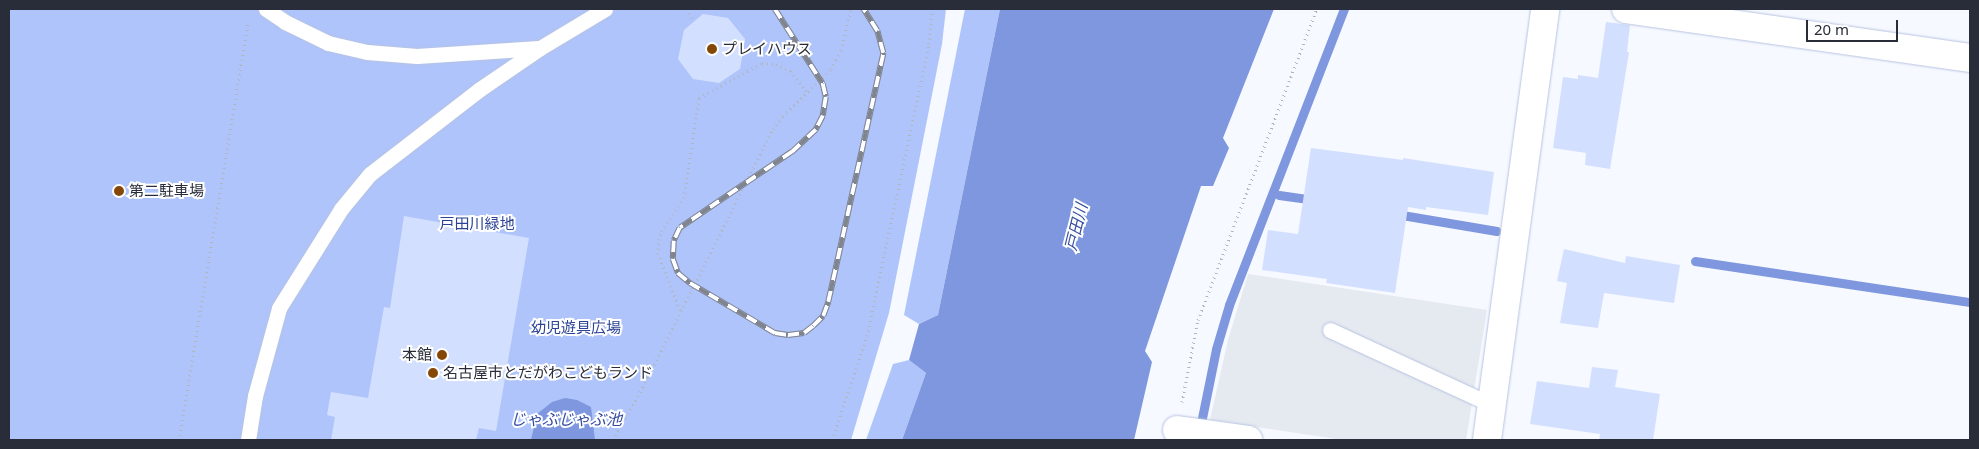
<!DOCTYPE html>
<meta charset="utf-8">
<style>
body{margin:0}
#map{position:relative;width:1979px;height:449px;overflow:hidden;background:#f6f9ff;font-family:"Noto Sans","Noto Sans JP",sans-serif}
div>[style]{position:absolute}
.built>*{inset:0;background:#e5e9f0}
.green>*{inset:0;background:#afc4fb}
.water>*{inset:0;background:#7e97de}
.stream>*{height:9px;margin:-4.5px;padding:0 4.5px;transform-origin:4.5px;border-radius:4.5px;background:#7e97de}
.building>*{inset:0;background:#d3dfff}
.path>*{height:3px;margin-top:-1.5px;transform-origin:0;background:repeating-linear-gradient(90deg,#b1b5bd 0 1px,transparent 0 5px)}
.roads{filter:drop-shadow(0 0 1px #b7c3e1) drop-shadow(0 0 1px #b7c3e1)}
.lane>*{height:15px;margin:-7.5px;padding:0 7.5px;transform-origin:7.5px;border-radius:7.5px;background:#fff}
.street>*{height:28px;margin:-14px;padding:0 14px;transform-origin:14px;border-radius:14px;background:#fff}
.rail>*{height:5.5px;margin-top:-2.75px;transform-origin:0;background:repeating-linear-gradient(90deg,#fff 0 11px,#80848d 0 22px);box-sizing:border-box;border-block:1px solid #80848d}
.dots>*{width:14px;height:14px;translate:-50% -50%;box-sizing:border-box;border:2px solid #fff;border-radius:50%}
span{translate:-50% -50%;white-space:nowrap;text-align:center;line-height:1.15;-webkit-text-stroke:4px #fff;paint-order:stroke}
.poi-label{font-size:15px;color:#292d39}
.left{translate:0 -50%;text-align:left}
.right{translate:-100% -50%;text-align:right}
.park-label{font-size:15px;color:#2c4395}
.water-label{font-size:16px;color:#354da1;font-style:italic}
.frame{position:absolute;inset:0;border:10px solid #292d39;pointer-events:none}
.scale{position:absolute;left:1806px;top:20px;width:92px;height:22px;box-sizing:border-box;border:2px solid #292d39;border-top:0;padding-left:6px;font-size:15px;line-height:18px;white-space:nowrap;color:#292d39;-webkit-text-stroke:4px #fff;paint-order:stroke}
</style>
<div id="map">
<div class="built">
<div style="clip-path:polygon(1248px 274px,1487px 310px,1466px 440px,1343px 440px,1210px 420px,1228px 340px)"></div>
</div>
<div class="green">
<div style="clip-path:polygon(9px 9px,946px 9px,942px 44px,889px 313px,851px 440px,9px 440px)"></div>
<div style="clip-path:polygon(965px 9px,1000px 9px,938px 315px,919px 324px,904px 315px)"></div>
<div style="clip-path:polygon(909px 360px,926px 373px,902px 440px,866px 440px,893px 364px)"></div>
</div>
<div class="water">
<div style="clip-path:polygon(1000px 9px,1274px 9px,1223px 138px,1229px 148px,1213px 186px,1201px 186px,1145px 351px,1152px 362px,1134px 440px,902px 440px,926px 373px,909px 360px,919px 324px,938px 315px)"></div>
<div style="clip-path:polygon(565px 398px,577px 400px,591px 407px,595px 440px,531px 440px,537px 414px,552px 402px)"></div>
</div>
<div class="stream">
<div style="left:1279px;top:195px;width:35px;rotate:8deg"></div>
<div style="left:1396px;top:214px;width:102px;rotate:9.6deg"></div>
<div style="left:1695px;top:261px;width:278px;rotate:8.5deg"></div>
<div style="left:1202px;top:418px;width:70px;rotate:-78.5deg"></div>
<div style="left:1216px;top:349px;width:46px;rotate:-73.5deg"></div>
<div style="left:1229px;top:305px;width:318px;rotate:-68.8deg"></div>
</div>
<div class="building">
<div style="clip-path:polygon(703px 14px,728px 18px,745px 39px,740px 69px,719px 83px,693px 79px,678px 59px,684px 30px)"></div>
<div style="clip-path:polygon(1606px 22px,1630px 25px,1627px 52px,1629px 52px,1610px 169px,1585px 165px,1586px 153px,1553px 148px,1563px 77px,1578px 79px,1578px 75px,1598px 78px)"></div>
<div style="clip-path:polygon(1311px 148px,1403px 160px,1403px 158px,1494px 172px,1488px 215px,1426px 207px,1426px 210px,1408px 207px,1395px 293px,1326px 283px,1327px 279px,1262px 270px,1268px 230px,1298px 234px)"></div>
<div style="clip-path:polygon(404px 216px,529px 238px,496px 431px,479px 428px,476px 440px,331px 440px,335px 417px,327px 415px,331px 392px,368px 398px,384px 307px,390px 308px)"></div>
<div style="clip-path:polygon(1564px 249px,1625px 263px,1626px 256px,1680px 265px,1674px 303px,1604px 293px,1598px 328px,1560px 323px,1567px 283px,1557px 281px)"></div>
<div style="clip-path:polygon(1592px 367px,1618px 370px,1615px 387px,1660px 394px,1653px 440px,1599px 440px,1600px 434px,1530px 424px,1537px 381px,1589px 388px)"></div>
</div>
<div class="path">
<div style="left:686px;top:9px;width:14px;rotate:56deg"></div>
<div style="left:680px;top:310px;width:60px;rotate:-111.4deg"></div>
<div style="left:658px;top:254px;width:14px;rotate:-86deg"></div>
<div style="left:659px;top:240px;width:9px;rotate:-77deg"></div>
<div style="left:661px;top:231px;width:40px;rotate:-55.1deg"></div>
<div style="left:684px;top:198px;width:101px;rotate:-81.5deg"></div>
<div style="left:699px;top:98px;width:72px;rotate:-29.1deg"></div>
<div style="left:762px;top:63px;width:14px;rotate:4deg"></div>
<div style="left:776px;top:64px;width:16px;rotate:27deg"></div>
<div style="left:790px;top:71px;width:28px;rotate:52deg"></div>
<div style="left:1182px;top:402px;width:84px;rotate:-79deg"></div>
<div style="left:1198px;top:320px;width:333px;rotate:-69.1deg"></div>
<div style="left:179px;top:440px;width:422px;rotate:-80.6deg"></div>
<div style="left:613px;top:440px;width:61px;rotate:-60.5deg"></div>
<div style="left:643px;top:387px;width:289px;rotate:-63.3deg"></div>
<div style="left:773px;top:129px;width:16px;rotate:-52deg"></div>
<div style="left:783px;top:116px;width:67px;rotate:-44.4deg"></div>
<div style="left:831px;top:69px;width:21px;rotate:-62deg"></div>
<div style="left:841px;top:50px;width:42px;rotate:-76.3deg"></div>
<div style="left:832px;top:440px;width:110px;rotate:-71.4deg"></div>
<div style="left:867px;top:336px;width:299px;rotate:-78deg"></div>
<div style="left:929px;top:44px;width:35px;rotate:-85deg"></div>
</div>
<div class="roads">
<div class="lane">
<div style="left:266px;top:9px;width:23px;rotate:34deg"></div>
<div style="left:285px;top:22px;width:48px;rotate:26deg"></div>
<div style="left:328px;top:43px;width:40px;rotate:13deg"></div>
<div style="left:367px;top:52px;width:50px;rotate:4.6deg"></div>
<div style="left:417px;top:56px;width:122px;rotate:-3.8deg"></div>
<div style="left:1330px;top:330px;width:179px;rotate:24.8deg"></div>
<div style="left:248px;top:440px;width:45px;rotate:-81deg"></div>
<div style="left:255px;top:396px;width:91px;rotate:-74.7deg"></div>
<div style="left:279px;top:308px;width:117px;rotate:-57.9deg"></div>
<div style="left:341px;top:209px;width:45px;rotate:-50.4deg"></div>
<div style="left:370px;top:174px;width:139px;rotate:-37.7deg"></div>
<div style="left:480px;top:89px;width:73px;rotate:-34.3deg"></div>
<div style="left:540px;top:48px;width:76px;rotate:-31deg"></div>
</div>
<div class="street">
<div style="left:1626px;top:9px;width:347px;rotate:8.1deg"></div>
<div style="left:1177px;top:430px;width:72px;rotate:8deg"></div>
<div style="left:1487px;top:440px;width:435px;rotate:-82.3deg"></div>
</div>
</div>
<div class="rail">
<div style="left:775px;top:9px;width:89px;rotate:57.4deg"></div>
<div style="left:823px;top:84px;width:13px;rotate:77deg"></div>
<div style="left:826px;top:97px;width:19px;rotate:99deg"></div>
<div style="left:823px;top:116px;width:16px;rotate:117deg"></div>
<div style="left:816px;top:130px;width:33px;rotate:137deg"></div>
<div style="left:792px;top:152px;width:135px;rotate:145.8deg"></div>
<div style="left:680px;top:228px;width:14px;rotate:115deg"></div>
<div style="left:674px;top:241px;width:18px;rotate:93deg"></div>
<div style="left:673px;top:259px;width:15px;rotate:70deg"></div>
<div style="left:678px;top:273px;width:16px;rotate:40deg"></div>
<div style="left:690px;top:283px;width:99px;rotate:30.5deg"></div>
<div style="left:775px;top:333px;width:13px;rotate:9deg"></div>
<div style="left:788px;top:335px;width:16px;rotate:-7deg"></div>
<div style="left:804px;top:333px;width:11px;rotate:-38deg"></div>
<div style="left:813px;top:326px;width:14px;rotate:-45deg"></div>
<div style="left:823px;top:316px;width:15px;rotate:-70deg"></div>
<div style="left:828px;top:302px;width:255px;rotate:-77.5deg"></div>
<div style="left:883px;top:53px;width:23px;rotate:-105deg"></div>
<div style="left:877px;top:31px;width:26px;rotate:-122deg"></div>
</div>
<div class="dots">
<div style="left:712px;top:49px;background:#844706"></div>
<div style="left:119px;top:191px;background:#844706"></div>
<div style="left:442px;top:355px;background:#844706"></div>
<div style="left:433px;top:373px;background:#844706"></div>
</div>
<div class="poi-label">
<span class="left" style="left:722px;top:49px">プレイハウス</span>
<span class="left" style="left:129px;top:191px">第二駐車場</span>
<span class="right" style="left:432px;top:355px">本館</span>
<span class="left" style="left:443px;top:373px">名古屋市とだがわこどもランド</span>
</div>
<div class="park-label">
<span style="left:477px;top:224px">戸田川緑地</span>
<span style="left:576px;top:328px">幼児遊具広場</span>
</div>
<div class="water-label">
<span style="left:1076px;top:227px;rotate:-76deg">戸田川</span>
<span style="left:566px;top:419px">じゃぶじゃぶ池</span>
</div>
<div class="frame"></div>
<div class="scale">20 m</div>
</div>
